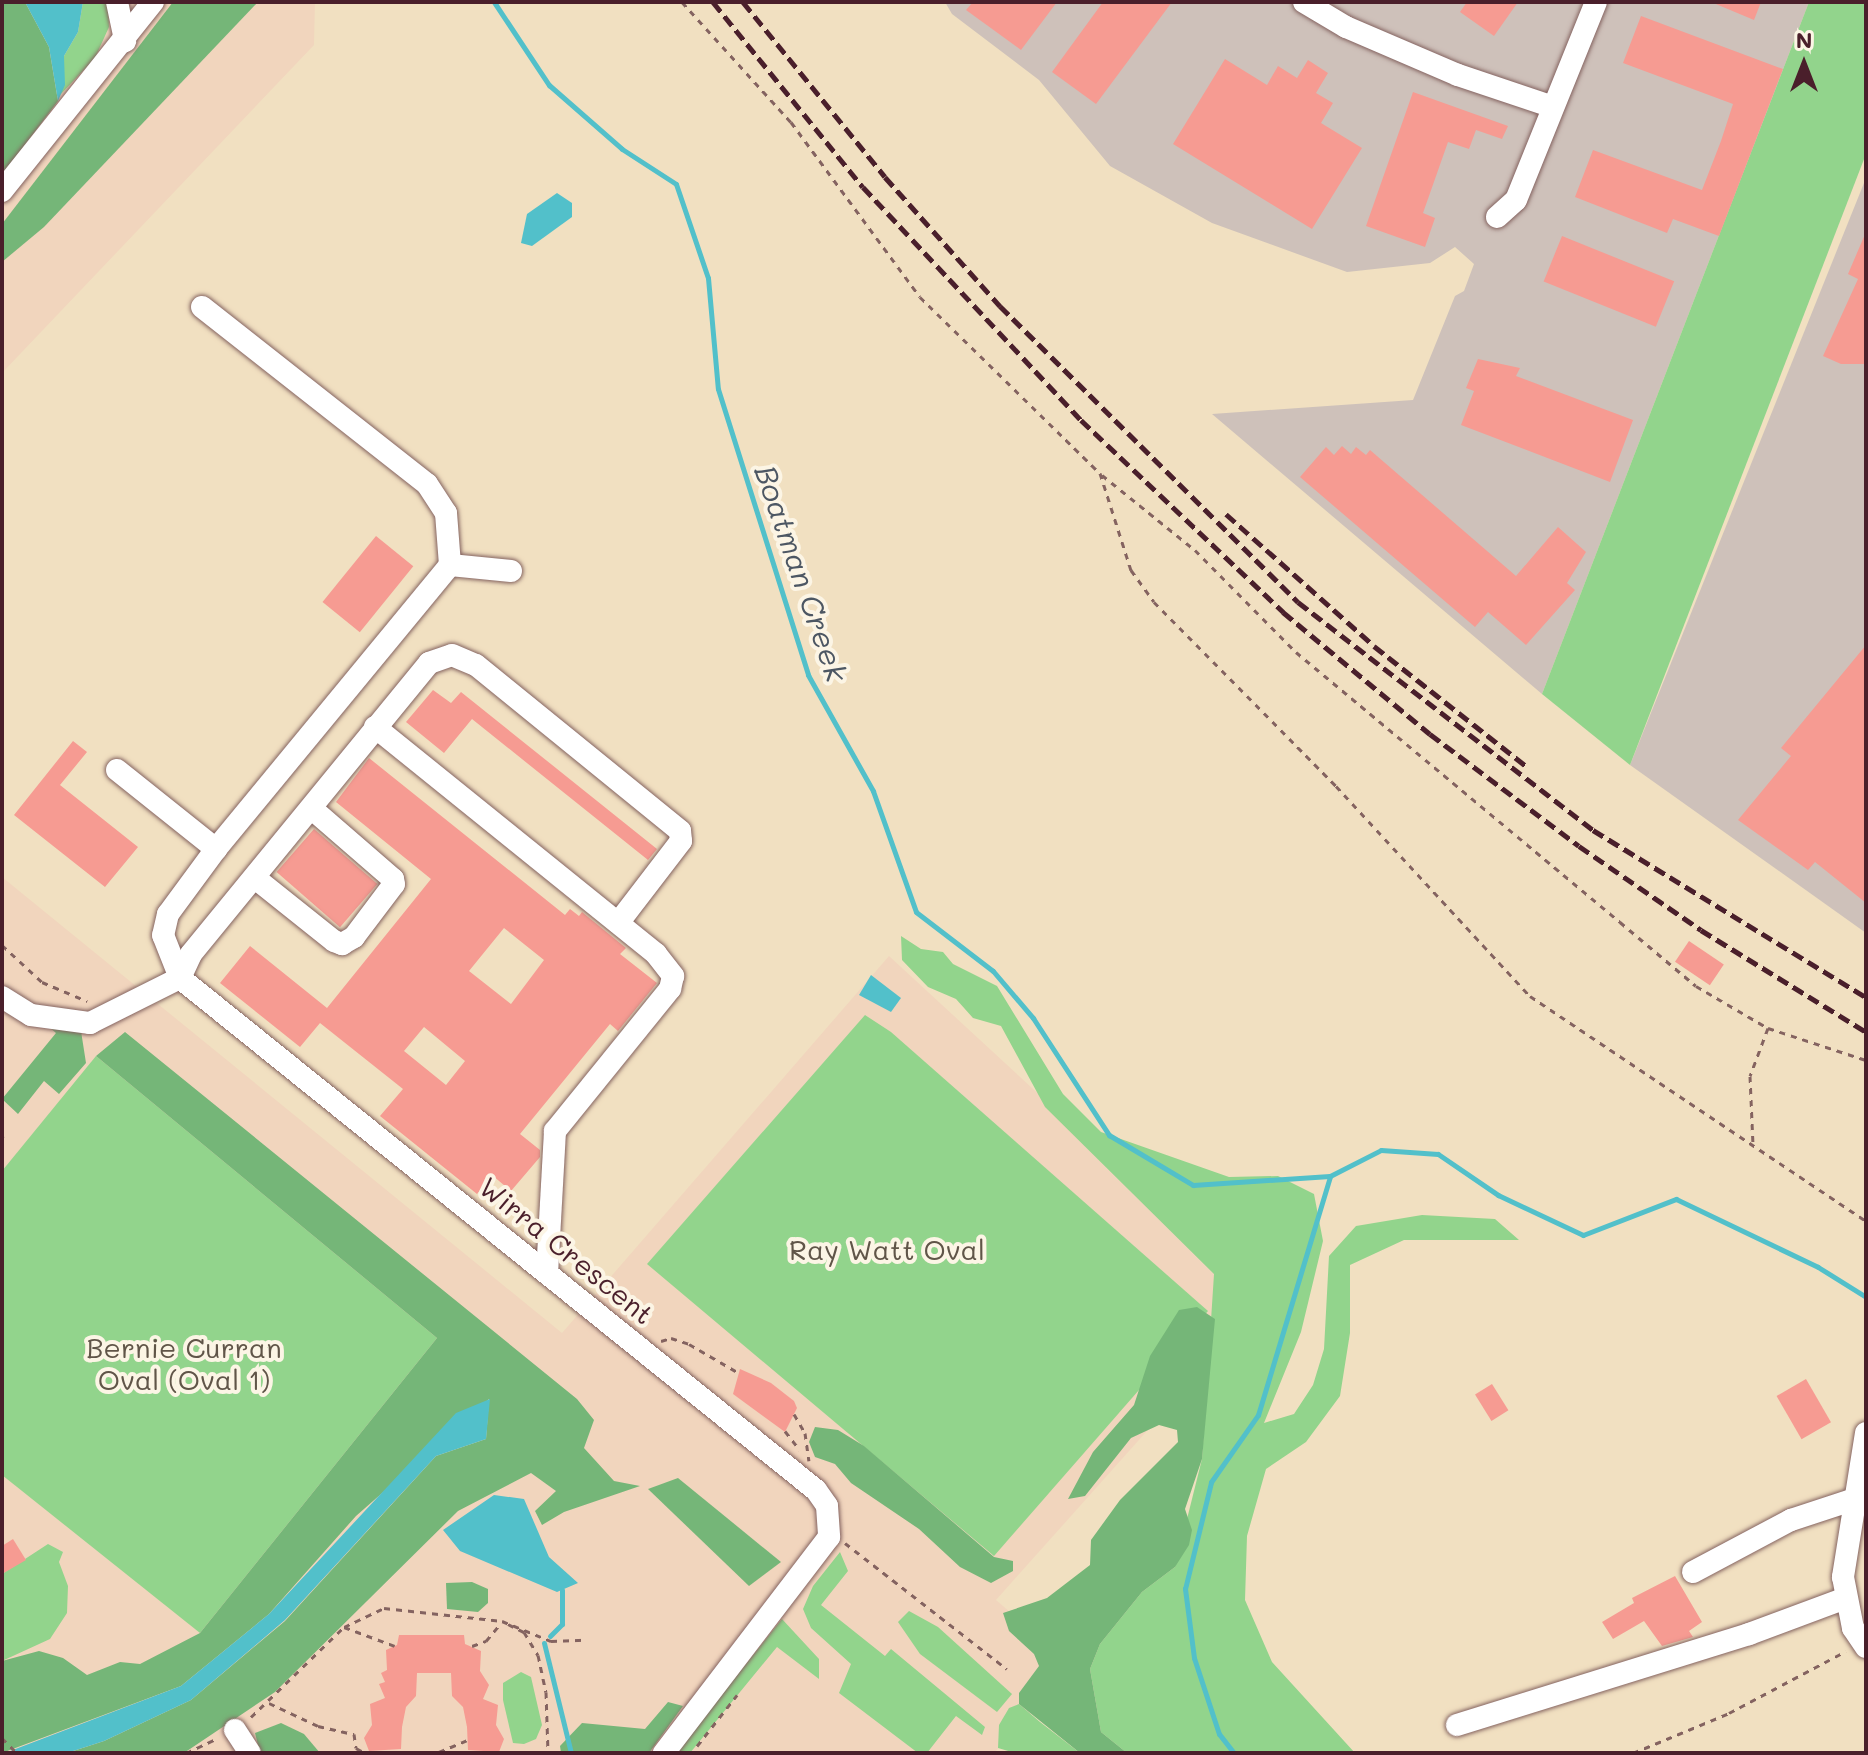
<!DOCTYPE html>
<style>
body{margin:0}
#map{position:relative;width:1868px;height:1755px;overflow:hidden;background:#f1e0c1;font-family:Mali,sans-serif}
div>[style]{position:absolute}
.built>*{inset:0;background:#f1d5bd}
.industrial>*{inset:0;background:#cec1ba}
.green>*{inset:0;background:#92d48c}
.forest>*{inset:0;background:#75b678}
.water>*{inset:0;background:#52c0ca}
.stream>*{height:5px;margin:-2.5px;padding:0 2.5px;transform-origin:2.5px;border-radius:2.5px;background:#52c0ca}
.building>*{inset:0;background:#f69b92;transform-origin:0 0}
.path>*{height:3px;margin-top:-1.5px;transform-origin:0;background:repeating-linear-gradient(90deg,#846360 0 6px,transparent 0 12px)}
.roads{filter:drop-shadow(0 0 2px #846360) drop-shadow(0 0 2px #846360)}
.minor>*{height:22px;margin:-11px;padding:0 11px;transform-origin:11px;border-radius:11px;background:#fff}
.rail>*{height:5px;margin-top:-2.5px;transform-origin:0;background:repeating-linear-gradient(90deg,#4a1f2b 0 12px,transparent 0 18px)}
span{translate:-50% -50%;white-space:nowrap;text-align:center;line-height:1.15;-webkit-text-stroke:8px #fcf5e5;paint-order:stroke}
.park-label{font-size:28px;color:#605548}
.street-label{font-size:28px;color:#4a1f2b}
.water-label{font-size:30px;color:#4d5763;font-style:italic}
.frame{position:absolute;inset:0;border:4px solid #4a1f2b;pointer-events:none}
.north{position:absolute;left:1764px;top:24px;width:80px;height:80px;-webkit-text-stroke:6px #fcf5e5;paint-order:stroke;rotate:0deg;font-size:22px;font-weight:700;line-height:32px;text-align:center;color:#4a1f2b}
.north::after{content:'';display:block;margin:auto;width:28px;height:36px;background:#4a1f2b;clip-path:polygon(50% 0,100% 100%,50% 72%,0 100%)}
</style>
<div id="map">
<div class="built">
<div style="clip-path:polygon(2px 2px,315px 2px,314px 45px,2px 373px)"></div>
<div style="clip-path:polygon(2px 877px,562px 1333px,889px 956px,1263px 1301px,996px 1600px,1074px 1667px,994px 1753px,2px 1753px)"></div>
</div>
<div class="industrial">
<div style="clip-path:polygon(945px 2px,1809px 2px,1542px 694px,1212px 414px,1413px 400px,1455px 296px,1464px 291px,1474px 264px,1455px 247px,1430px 263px,1347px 272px,1212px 223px,1110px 166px,1039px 80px,952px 14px)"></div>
<div style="clip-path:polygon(1866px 178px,1866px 933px,1630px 765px)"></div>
</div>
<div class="green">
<div style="clip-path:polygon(83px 2px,108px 2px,109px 27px,95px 58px,61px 94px,64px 56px,78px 32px)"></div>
<div style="clip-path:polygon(1809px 2px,1866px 2px,1866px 154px,1630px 765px,1542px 694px)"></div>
<div style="clip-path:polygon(901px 936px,921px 949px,943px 952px,953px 964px,997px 986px,1063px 1094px,1101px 1132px,1229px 1177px,1278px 1176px,1314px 1194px,1323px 1241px,1301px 1332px,1264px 1423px,1294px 1414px,1313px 1385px,1324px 1349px,1329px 1256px,1356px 1226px,1422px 1215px,1495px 1219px,1519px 1240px,1404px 1240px,1350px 1265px,1350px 1333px,1340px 1396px,1306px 1442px,1266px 1469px,1247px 1536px,1245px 1600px,1272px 1662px,1355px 1753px,1127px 1753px,1101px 1732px,1090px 1669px,1100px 1644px,1142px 1592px,1175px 1567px,1202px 1459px,1214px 1274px,1045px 1107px,1001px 1026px,973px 1018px,956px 999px,928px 987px,902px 960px)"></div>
<div style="clip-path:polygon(865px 1015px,891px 1032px,1208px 1311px,994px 1556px,647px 1264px)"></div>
<div style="clip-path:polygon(96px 1056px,437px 1338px,200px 1633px,2px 1475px,2px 1171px)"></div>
<div style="clip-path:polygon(48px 1544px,63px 1552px,59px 1562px,68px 1586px,67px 1613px,50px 1639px,2px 1661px,2px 1574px)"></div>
<div style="clip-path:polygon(840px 1552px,848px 1571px,821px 1605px,885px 1656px,891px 1649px,985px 1727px,982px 1735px,956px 1716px,927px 1753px,918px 1753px,839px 1693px,851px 1664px,811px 1628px,803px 1609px,813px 1586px)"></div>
<div style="clip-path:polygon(909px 1611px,938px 1627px,1012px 1694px,997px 1712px,920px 1654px,898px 1622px)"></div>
<div style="clip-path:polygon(782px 1619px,819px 1659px,819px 1679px,777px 1647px,690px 1753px,675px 1753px)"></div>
<div style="clip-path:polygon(521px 1672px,531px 1677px,542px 1725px,536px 1739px,524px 1744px,513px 1743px,503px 1700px,503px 1683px)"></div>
<div style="clip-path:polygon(1019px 1704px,1040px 1722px,1080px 1753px,1015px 1753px,998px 1748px,999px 1725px,1009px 1708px)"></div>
</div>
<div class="forest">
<div style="clip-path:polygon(2px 2px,25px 2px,49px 47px,58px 101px,2px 175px)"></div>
<div style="clip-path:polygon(173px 2px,258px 2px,44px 227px,2px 262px,2px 224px)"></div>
<div style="clip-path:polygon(48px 1026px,81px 1031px,86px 1063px,59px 1094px,44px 1081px,18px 1114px,2px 1099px,56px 1033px)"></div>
<div style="clip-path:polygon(125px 1032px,577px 1399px,594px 1420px,584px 1448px,614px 1481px,640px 1486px,564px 1512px,542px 1525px,535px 1511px,556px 1491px,531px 1473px,458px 1511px,275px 1692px,184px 1753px,67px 1753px,104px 1741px,191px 1700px,285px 1621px,436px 1456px,486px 1439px,489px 1399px,356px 1516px,269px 1614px,181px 1686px,2px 1753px,2px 1661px,39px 1651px,63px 1658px,87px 1675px,120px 1662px,140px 1664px,200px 1633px,437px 1338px,96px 1056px)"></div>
<div style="clip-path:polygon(1197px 1307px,1215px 1319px,1202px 1459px,1185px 1509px,1192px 1530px,1189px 1545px,1175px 1567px,1142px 1592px,1100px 1644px,1090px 1669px,1101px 1732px,1127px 1753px,1080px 1753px,1019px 1704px,1019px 1693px,1039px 1666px,1034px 1654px,1009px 1631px,1003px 1613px,1047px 1598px,1090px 1565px,1091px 1540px,1120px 1500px,1178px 1442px,1177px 1430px,1159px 1425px,1131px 1438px,1085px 1496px,1068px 1499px,1093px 1452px,1134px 1405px,1150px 1356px,1179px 1310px)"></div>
<div style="clip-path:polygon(815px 1427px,838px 1430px,864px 1446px,994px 1557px,1013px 1561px,1013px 1571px,991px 1583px,960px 1567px,919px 1529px,851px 1483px,835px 1464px,815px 1457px,809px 1442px)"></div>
<div style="clip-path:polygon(678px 1478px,781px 1562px,749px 1586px,648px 1489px)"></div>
<div style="clip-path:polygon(472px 1582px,488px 1589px,488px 1603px,478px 1612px,447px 1609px,446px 1583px)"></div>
<div style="clip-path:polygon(668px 1702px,683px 1706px,649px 1753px,561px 1753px,560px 1746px,582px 1723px,645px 1729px)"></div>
<div style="clip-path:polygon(281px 1723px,304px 1734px,320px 1753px,260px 1753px,255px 1733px)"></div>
</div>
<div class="water">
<div style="clip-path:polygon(25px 2px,83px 2px,78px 32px,64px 56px,65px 85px,58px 101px,49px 47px)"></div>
<div style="clip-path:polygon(557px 193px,572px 203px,572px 217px,532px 246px,521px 243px,527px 214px)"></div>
<div style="clip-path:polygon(871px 975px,901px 998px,891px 1012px,859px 995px)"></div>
<div style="clip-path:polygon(490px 1399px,486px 1439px,436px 1456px,285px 1620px,191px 1700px,104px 1741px,67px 1753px,5px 1753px,181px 1686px,269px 1614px,456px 1413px)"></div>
<div style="clip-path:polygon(494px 1495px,524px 1499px,549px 1557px,578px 1583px,557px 1592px,460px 1551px,443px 1530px)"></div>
</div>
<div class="stream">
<div style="left:494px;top:2px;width:100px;rotate:56.5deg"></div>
<div style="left:549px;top:85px;width:97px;rotate:41.2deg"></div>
<div style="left:622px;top:149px;width:64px;rotate:32.9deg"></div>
<div style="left:676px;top:184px;width:99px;rotate:71.2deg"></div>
<div style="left:708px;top:278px;width:111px;rotate:84.9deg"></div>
<div style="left:718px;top:389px;width:300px;rotate:72.5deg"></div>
<div style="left:808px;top:675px;width:133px;rotate:60.7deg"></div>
<div style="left:873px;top:791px;width:128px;rotate:70.4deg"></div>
<div style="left:916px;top:912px;width:97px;rotate:37.5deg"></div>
<div style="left:993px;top:971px;width:62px;rotate:49.6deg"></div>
<div style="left:1033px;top:1018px;width:140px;rotate:57deg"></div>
<div style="left:1109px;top:1135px;width:98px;rotate:30.8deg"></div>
<div style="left:1193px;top:1185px;width:137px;rotate:-3.8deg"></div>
<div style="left:1330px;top:1176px;width:57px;rotate:-27deg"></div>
<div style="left:1381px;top:1150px;width:57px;rotate:4deg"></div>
<div style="left:1438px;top:1154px;width:73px;rotate:34.3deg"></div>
<div style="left:1498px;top:1195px;width:94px;rotate:25.2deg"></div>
<div style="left:1583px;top:1235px;width:100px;rotate:-21.2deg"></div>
<div style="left:1676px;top:1199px;width:157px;rotate:25.6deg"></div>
<div style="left:1818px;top:1267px;width:57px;rotate:32deg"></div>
<div style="left:550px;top:1636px;width:17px;rotate:-45deg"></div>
<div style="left:562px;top:1624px;width:34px;rotate:-90deg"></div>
<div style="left:544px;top:1643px;width:113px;rotate:76.2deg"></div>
<div style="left:1234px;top:1753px;width:24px;rotate:-128deg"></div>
<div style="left:1219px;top:1734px;width:80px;rotate:-108.2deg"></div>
<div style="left:1194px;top:1658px;width:70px;rotate:-97.4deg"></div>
<div style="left:1185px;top:1589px;width:110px;rotate:-76.3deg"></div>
<div style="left:1211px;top:1482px;width:82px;rotate:-55deg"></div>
<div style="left:1258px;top:1415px;width:249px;rotate:-73.2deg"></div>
</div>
<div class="building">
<div style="clip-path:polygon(973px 2px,1057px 2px,1021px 50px,966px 10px)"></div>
<div style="clip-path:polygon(1103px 2px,1172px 2px,1096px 104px,1052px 72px)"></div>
<div style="clip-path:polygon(1467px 2px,1518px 2px,1494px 36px,1460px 12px)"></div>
<div style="clip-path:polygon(1711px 2px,1761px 2px,1754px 20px)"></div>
<div style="clip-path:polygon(1641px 16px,1783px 69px,1719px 236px,1673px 219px,1667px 233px,1575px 197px,1593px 150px,1702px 190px,1721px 141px,1733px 104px,1623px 63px)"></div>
<div style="clip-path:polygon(1225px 59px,1267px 85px,1278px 66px,1297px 78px,1308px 60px,1328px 73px,1316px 93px,1333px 103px,1321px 123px,1362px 148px,1312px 229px,1173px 144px)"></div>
<div style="clip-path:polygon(1413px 92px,1508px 126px,1502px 139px,1476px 130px,1469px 149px,1448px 142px,1423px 213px,1435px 218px,1425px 247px,1366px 226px)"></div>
<div style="clip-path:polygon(1866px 232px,1866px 364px,1841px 364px,1823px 356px,1858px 279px,1848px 274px)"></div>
<div style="left:1562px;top:236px;width:121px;height:49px;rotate:22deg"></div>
<div style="clip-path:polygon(1478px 359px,1520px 368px,1516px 376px,1633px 420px,1610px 482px,1461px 425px,1474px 391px,1466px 388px)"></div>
<div style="clip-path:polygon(1342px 446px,1351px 454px,1356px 447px,1366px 455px,1370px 450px,1516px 576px,1558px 527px,1586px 552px,1567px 583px,1575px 590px,1526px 645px,1488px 612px,1475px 627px,1300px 477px,1326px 447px,1334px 455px)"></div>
<div style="left:376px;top:536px;width:48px;height:85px;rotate:39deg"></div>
<div style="clip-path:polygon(1866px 645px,1866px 903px,1815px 862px,1808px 870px,1738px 820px,1791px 756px,1781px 748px)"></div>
<div style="clip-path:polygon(433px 690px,451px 703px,461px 692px,657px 849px,648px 860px,472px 719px,444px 753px,406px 722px)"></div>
<div style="clip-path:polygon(73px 741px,87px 752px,60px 785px,138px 847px,105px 887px,14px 815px)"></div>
<div style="clip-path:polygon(evenodd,369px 758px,565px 915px,570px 909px,579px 916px,582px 912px,626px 948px,620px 954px,657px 983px,618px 1031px,610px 1024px,520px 1134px,540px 1150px,540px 1157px,511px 1191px,492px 1175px,477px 1194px,380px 1116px,403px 1089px,320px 1023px,300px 1047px,220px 983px,250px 946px,327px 1008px,431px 879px,336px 802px,369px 758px,504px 928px,544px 960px,511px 1004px,469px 971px,504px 928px,369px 758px,424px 1027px,465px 1061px,446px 1085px,404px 1051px,424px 1027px)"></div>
<div style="left:314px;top:829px;width:84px;height:57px;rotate:41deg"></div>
<div style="left:1689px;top:941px;width:42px;height:25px;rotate:34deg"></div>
<div style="clip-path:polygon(740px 1369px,771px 1383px,794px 1401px,797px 1408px,785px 1432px,733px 1394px)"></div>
<div style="left:1806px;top:1379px;width:50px;height:34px;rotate:60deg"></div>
<div style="left:1492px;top:1384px;width:31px;height:20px;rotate:58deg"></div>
<div style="clip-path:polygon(13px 1539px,26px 1560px,2px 1574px,2px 1546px)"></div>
<div style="clip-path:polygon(1675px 1576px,1702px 1622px,1689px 1631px,1693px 1637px,1662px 1646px,1644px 1621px,1613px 1639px,1602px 1622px,1634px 1603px,1632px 1598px)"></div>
<div style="clip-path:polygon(399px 1635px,464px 1635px,465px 1644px,481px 1651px,480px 1671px,489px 1685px,483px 1699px,498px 1705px,496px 1725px,504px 1739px,499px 1752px,468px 1750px,467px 1727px,463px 1707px,452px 1696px,451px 1673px,417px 1673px,416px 1696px,406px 1707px,402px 1727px,401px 1749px,369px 1751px,364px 1738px,372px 1725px,370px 1704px,385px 1698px,379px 1684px,385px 1682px,381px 1673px,387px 1670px,386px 1650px,397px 1645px)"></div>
</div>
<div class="path">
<div style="left:682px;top:2px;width:162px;rotate:47.8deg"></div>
<div style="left:791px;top:122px;width:217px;rotate:53.6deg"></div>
<div style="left:920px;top:297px;width:252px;rotate:44.4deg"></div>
<div style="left:1100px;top:473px;width:102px;rotate:72.3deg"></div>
<div style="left:1131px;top:570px;width:39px;rotate:54deg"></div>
<div style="left:1154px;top:602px;width:259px;rotate:45.3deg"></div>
<div style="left:1336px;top:786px;width:286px;rotate:47.3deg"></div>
<div style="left:1530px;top:996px;width:404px;rotate:33.8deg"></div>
<div style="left:1102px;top:475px;width:119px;rotate:38.9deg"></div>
<div style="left:1195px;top:550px;width:144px;rotate:45.3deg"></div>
<div style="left:1296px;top:652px;width:422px;rotate:39.8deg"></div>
<div style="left:1620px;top:922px;width:99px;rotate:40.1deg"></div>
<div style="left:1696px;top:986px;width:83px;rotate:30.3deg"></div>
<div style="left:1768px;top:1028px;width:51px;rotate:110.6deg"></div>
<div style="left:1750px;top:1076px;width:69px;rotate:87.5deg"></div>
<div style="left:2px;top:945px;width:54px;rotate:42.8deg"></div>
<div style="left:42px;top:982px;width:49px;rotate:22.9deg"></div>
<div style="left:1768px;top:1028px;width:103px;rotate:18.1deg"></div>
<div style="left:2px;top:1137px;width:2px;rotate:27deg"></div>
<div style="left:661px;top:1341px;width:10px;rotate:-17deg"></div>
<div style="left:671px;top:1338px;width:19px;rotate:18deg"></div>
<div style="left:689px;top:1344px;width:58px;rotate:30.1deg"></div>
<div style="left:794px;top:1414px;width:22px;rotate:60deg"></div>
<div style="left:805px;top:1433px;width:28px;rotate:82deg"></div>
<div style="left:785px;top:1431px;width:24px;rotate:52deg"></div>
<div style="left:845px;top:1543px;width:205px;rotate:37.9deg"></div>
<div style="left:508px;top:1624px;width:18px;rotate:27deg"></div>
<div style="left:524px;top:1632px;width:27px;rotate:59deg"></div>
<div style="left:538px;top:1655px;width:38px;rotate:78deg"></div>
<div style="left:546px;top:1692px;width:61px;rotate:88.1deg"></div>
<div style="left:344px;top:1627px;width:54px;rotate:20.4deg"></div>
<div style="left:472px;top:1646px;width:15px;rotate:-20deg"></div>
<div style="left:486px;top:1641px;width:23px;rotate:-50deg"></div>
<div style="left:269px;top:1703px;width:54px;rotate:25.1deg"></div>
<div style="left:318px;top:1726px;width:37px;rotate:13deg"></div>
<div style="left:354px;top:1734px;width:14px;rotate:82deg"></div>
<div style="left:356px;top:1748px;width:10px;rotate:29deg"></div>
<div style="left:251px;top:1717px;width:129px;rotate:-44.1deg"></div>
<div style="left:344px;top:1627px;width:44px;rotate:-25.4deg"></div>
<div style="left:384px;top:1608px;width:119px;rotate:6.3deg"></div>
<div style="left:502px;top:1621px;width:53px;rotate:22.2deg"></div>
<div style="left:551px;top:1641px;width:34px;rotate:-2deg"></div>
<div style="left:2px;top:1738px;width:21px;rotate:45deg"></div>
<div style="left:697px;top:1746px;width:65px;rotate:-51.9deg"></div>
<div style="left:186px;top:1753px;width:35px;rotate:-25deg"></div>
<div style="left:410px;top:1753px;width:29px;rotate:-2deg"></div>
<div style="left:439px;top:1752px;width:30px;rotate:-23deg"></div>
<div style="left:1633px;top:1753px;width:104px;rotate:-22.6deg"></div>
<div style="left:1729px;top:1713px;width:132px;rotate:-27.9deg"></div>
</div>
<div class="roads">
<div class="minor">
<div style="left:117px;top:2px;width:40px;rotate:78deg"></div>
<div style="left:1304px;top:2px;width:49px;rotate:30.8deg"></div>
<div style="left:1346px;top:27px;width:122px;rotate:23.2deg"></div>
<div style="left:1458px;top:75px;width:97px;rotate:18.6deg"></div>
<div style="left:2px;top:191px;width:242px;rotate:-51.4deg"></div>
<div style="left:1497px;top:217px;width:25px;rotate:-42deg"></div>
<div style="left:1516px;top:200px;width:214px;rotate:-68deg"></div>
<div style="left:202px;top:307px;width:286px;rotate:38.2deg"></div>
<div style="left:427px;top:484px;width:35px;rotate:57deg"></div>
<div style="left:446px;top:513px;width:52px;rotate:85.6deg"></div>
<div style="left:511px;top:571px;width:61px;rotate:-174.4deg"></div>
<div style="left:450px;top:565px;width:368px;rotate:129.5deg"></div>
<div style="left:216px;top:849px;width:81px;rotate:126.4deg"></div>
<div style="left:168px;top:914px;width:22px;rotate:103deg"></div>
<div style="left:163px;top:935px;width:46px;rotate:68.4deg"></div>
<div style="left:180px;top:978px;width:26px;rotate:-65deg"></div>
<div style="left:191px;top:954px;width:376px;rotate:-50.7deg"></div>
<div style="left:429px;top:663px;width:24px;rotate:-19deg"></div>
<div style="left:452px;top:655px;width:26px;rotate:23deg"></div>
<div style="left:476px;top:665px;width:263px;rotate:39.1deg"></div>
<div style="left:680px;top:831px;width:10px;rotate:84deg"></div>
<div style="left:681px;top:841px;width:103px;rotate:127.5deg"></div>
<div style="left:375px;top:727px;width:361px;rotate:38.9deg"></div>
<div style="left:656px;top:954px;width:28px;rotate:52deg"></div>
<div style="left:673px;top:976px;width:13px;rotate:103deg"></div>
<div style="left:670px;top:989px;width:183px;rotate:129deg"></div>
<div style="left:555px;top:1131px;width:142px;rotate:93.2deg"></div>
<div style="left:117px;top:770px;width:127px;rotate:38.6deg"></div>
<div style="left:255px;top:878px;width:101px;rotate:38.6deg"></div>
<div style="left:334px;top:941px;width:9px;rotate:21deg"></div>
<div style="left:342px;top:944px;width:14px;rotate:-30deg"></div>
<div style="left:354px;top:937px;width:66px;rotate:-53deg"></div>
<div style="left:394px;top:884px;width:5px;rotate:-101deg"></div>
<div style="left:393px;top:879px;width:108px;rotate:-139.1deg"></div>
<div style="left:2px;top:997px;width:34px;rotate:32deg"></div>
<div style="left:31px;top:1015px;width:60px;rotate:7.7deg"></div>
<div style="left:90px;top:1023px;width:101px;rotate:-26.6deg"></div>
<div style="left:180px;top:978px;width:816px;rotate:38.84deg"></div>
<div style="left:816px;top:1490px;width:19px;rotate:55deg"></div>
<div style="left:827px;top:1506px;width:31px;rotate:86deg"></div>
<div style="left:829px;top:1537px;width:272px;rotate:127.4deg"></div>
<div style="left:1866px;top:1433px;width:146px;rotate:99.1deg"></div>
<div style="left:1843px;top:1577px;width:52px;rotate:78.9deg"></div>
<div style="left:1853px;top:1628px;width:23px;rotate:56deg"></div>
<div style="left:1693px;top:1572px;width:111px;rotate:-28deg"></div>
<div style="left:1791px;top:1520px;width:64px;rotate:-18.2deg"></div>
<div style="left:1457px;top:1725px;width:306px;rotate:-17.3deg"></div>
<div style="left:1749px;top:1634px;width:103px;rotate:-20.4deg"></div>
<div style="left:235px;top:1730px;width:27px;rotate:57deg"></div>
</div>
</div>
<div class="rail">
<div style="left:713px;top:2px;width:238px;rotate:51deg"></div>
<div style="left:863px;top:187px;width:319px;rotate:46.9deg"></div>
<div style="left:1081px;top:420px;width:279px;rotate:43.5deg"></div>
<div style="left:1283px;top:612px;width:191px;rotate:39.7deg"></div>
<div style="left:1430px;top:734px;width:186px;rotate:36.9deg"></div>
<div style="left:1579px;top:846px;width:148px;rotate:34.5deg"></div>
<div style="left:1701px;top:930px;width:194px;rotate:31.7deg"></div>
<div style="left:743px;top:2px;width:225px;rotate:50.9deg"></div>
<div style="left:885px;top:177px;width:173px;rotate:48.3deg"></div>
<div style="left:1000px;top:306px;width:420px;rotate:44.8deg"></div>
<div style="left:1298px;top:602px;width:373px;rotate:37.7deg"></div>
<div style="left:1593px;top:830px;width:320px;rotate:31.5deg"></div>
<div style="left:1226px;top:514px;width:198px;rotate:41.7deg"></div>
<div style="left:1374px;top:646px;width:194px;rotate:38.3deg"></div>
</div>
<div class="park-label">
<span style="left:887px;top:1249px">Ray Watt Oval</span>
<span style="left:184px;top:1363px">Bernie Curran<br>Oval (Oval 1)</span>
</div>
<div class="street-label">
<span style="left:567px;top:1250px;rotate:39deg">Wirra Crescent</span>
</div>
<div class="water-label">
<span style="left:802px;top:573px;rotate:71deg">Boatman Creek</span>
</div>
<div class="frame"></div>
<div class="north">N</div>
</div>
